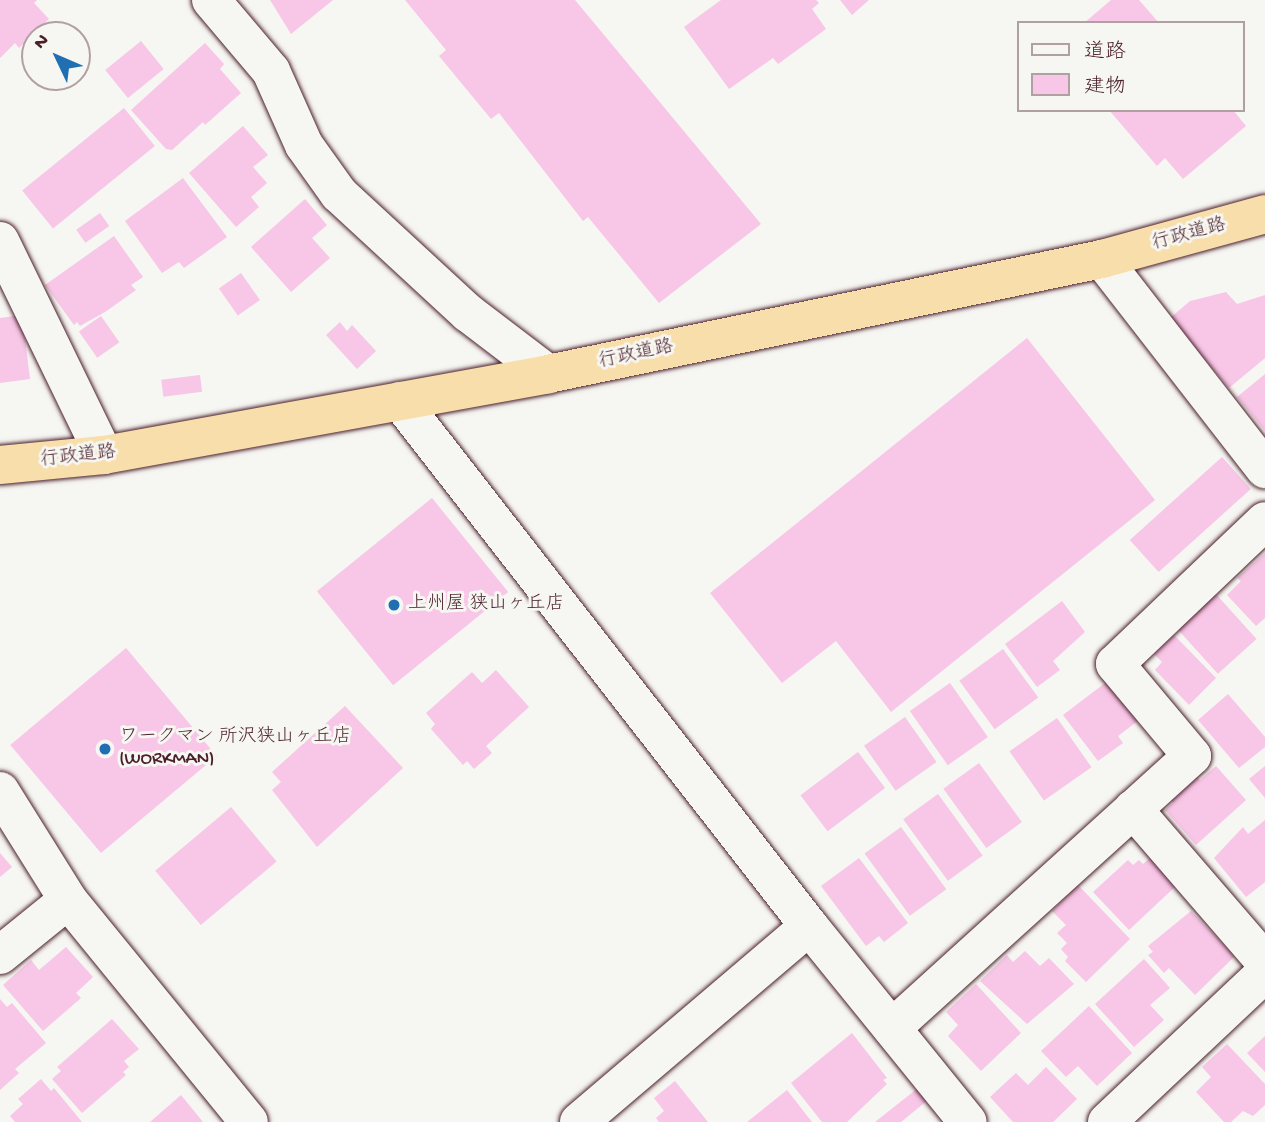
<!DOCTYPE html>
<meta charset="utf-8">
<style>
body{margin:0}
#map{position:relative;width:1265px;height:1122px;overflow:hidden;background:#f6f6f2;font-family:"Gochi Hand","Klee One",sans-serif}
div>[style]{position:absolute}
.building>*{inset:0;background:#f8c6e6;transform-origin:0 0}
.roads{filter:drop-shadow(0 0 2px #4a1f2b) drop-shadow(0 0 2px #4a1f2b)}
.minor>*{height:38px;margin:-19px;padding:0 19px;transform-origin:19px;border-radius:19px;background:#f6f6f2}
.trunk>*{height:38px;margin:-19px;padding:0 19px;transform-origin:19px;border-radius:19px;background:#f8deab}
.dots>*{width:19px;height:19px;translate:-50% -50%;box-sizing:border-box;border:4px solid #f6f6f2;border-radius:50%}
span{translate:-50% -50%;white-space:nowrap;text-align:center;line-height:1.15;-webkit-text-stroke:6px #f6f6f2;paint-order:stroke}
.street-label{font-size:19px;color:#4a1f2b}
.poi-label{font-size:19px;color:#4a1f2b}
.left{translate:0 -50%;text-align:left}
.legend{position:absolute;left:1017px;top:21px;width:228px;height:91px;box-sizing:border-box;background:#f6f6f2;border:2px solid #b1a0a2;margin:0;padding:9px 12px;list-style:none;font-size:21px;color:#4a1f2b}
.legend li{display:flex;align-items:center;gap:14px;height:35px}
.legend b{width:35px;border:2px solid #b1a0a2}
.north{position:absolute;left:21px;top:21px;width:70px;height:70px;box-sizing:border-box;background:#f6f6f2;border:2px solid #b1a0a2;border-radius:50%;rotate:314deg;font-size:19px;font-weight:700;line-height:28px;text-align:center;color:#4a1f2b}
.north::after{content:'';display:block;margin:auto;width:24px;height:32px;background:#1f6fb2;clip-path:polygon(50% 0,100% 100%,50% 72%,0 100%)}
</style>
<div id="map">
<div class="building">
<div style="clip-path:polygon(0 0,37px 0,34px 3px,49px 19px,19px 48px,15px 43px,0 58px)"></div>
<div style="clip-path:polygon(270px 0,333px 0,291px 34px)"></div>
<div style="clip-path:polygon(405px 0,575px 0,761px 224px,659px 303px,588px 217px,583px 221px,499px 113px,491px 119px,439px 56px,446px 50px)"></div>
<div style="clip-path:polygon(721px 0,816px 0,819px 3px,812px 9px,826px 29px,778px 64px,773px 58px,729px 89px,684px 27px)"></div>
<div style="clip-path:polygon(840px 0,869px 0,852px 15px)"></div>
<div style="clip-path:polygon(1111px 0,1139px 0,1159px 23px,1084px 23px)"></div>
<div style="left:141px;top:41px;width:36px;height:46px;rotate:51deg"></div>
<div style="clip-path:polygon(205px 43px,224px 64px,220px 69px,241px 93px,205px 125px,203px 122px,172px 150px,166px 149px,131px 110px)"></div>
<div style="left:124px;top:108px;width:49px;height:131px;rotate:51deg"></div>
<div style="clip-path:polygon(1109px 110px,1233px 110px,1246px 126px,1183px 179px,1165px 158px,1157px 166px)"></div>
<div style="clip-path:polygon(243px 126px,268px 155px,253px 167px,267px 183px,251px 197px,259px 207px,236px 227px,189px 173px)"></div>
<div style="clip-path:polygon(183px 178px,227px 237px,184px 268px,179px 262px,162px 273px,125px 221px)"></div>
<div style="clip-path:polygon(305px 199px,327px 225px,312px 238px,330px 258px,291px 292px,251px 247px)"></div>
<div style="left:100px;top:213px;width:16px;height:29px;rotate:55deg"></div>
<div style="clip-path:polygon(114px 236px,143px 277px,131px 285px,136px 290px,105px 312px,80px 326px,77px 322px,74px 325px,45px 285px)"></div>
<div style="left:241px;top:273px;width:33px;height:27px;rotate:55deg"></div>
<div style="clip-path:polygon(1226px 292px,1237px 304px,1265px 295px,1265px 358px,1229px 388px,1170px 318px,1190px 301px)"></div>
<div style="clip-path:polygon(22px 315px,30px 379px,0 383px,0 318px)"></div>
<div style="left:101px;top:316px;width:32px;height:27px;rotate:55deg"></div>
<div style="clip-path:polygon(340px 322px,347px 331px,352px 325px,376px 351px,357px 369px,326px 335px)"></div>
<div style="clip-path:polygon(1027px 338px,1155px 500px,891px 712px,836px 641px,782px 683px,710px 593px)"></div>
<div style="clip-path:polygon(1265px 374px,1265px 431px,1237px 397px)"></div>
<div style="left:200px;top:375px;width:17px;height:39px;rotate:83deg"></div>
<div style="left:1222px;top:457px;width:43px;height:124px;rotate:48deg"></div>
<div style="left:432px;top:498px;width:121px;height:148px;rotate:51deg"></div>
<div style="clip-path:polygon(1265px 553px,1265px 618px,1256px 626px,1227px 595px,1241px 581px,1237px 578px)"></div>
<div style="left:1215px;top:593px;width:62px;height:52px;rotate:48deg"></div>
<div style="clip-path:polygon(1062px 601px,1085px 632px,1053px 661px,1060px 670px,1037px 687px,1005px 644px)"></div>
<div style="clip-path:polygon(1174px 635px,1216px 678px,1189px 705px,1155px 670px,1162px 662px,1154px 654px)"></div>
<div style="left:126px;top:648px;width:141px;height:151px;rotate:50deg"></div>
<div style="left:1003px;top:649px;width:60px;height:54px;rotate:54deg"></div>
<div style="clip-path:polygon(496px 670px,529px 707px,486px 746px,492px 753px,474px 769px,467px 761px,463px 765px,431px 729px,435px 724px,426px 713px,472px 672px,482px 683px)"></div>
<div style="clip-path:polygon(1109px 680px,1139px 720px,1118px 736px,1123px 743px,1098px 761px,1063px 715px)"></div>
<div style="left:950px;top:683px;width:66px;height:49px;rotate:55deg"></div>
<div style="clip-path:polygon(1228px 694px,1265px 737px,1265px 747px,1239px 768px,1198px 720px)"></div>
<div style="clip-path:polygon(345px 706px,403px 768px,317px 847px,272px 790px,281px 782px,272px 772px)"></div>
<div style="left:905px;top:717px;width:55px;height:50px;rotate:55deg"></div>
<div style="left:1057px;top:718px;width:60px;height:58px;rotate:55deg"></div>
<div style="left:858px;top:752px;width:45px;height:72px;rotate:53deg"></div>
<div style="left:979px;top:763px;width:73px;height:44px;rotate:54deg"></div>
<div style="clip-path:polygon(1216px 766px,1246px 800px,1196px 845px,1165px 810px,1173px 803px,1168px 797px,1195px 774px,1200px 780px)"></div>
<div style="clip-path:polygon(1265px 766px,1265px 798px,1249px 779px)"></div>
<div style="left:938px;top:794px;width:76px;height:43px;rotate:54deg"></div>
<div style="left:231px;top:807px;width:71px;height:99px;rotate:50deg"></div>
<div style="clip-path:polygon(1265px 820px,1265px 882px,1246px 897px,1214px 858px,1243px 827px,1248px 834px)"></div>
<div style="left:901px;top:827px;width:77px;height:45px;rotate:54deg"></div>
<div style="clip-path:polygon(0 853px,12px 867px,0 877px)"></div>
<div style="clip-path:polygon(859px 858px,908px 923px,884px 942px,879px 936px,866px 946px,821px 886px)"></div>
<div style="clip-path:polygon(1150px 858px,1177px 885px,1129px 930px,1093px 892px,1128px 860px,1133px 865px,1139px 860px,1143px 864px)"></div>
<div style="clip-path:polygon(1078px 885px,1130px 939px,1086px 982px,1065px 961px,1068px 957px,1061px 949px,1067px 943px,1057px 933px,1066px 925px,1052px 911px)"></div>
<div style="clip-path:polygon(1191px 911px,1235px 956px,1195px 995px,1169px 968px,1164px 973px,1148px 955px,1153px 952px,1148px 946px)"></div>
<div style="clip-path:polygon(66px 947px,93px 977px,76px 993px,81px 998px,43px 1031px,3px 985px,31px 960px,39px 970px)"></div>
<div style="clip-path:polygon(1025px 951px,1040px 966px,1049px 958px,1074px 984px,1027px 1024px,980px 981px,1007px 955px,1013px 962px)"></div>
<div style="clip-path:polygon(1144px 959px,1170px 988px,1150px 1005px,1164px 1020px,1134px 1047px,1095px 1004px)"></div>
<div style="clip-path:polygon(976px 984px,1021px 1033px,981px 1071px,948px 1036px,958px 1025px,946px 1012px)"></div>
<div style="clip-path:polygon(0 999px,7px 1007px,12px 1003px,46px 1043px,15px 1069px,19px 1073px,0 1090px)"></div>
<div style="clip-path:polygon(1089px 1006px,1132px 1053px,1097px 1086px,1078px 1066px,1066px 1077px,1041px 1051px)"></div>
<div style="clip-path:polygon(112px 1019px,139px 1049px,124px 1061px,129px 1067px,123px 1072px,126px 1075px,82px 1113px,52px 1079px,61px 1071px,57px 1067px)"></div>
<div style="clip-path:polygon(852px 1033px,887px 1078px,883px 1080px,887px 1084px,847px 1122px,822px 1122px,791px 1083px)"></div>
<div style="clip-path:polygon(1265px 1036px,1265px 1072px,1247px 1053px)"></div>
<div style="clip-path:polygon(1227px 1044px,1265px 1084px,1265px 1105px,1253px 1116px,1243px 1111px,1231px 1122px,1224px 1122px,1196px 1092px,1211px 1077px,1202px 1067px)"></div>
<div style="clip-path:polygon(1046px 1067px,1077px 1099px,1053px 1122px,1013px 1122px,990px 1097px,1016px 1073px,1028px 1085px)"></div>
<div style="clip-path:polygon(41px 1079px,51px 1091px,54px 1088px,82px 1122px,15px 1122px,10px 1116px,23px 1104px,18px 1099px)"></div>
<div style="clip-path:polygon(675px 1081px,708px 1122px,659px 1122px,656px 1118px,664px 1111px,654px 1098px)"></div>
<div style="clip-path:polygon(918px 1088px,928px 1100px,901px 1122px,875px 1122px)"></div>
<div style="clip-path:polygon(787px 1090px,812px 1122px,747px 1122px)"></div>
<div style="clip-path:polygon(181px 1095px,203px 1122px,150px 1122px)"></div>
</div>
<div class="roads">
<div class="minor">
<div style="left:211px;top:0;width:93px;rotate:49.8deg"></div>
<div style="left:271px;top:71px;width:81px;rotate:66deg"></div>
<div style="left:304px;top:145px;width:60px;rotate:54.5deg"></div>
<div style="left:339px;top:194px;width:176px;rotate:42.7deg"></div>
<div style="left:468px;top:313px;width:101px;rotate:37.3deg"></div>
<div style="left:0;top:241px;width:238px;rotate:64.1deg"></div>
<div style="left:1102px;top:259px;width:266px;rotate:52.2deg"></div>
<div style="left:400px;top:401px;width:666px;rotate:52.08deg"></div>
<div style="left:809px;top:926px;width:252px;rotate:51deg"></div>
<div style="left:0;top:791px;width:128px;rotate:58deg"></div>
<div style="left:68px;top:900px;width:286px;rotate:50.8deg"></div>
<div style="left:1133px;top:809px;width:202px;rotate:49.2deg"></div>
<div style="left:0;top:955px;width:87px;rotate:-39deg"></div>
<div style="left:892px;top:1028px;width:405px;rotate:-42.2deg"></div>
<div style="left:1192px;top:756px;width:120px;rotate:-129.9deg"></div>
<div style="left:1115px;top:664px;width:207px;rotate:-43.6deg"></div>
<div style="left:579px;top:1122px;width:302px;rotate:-40.4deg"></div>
<div style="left:1107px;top:1122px;width:217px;rotate:-43.3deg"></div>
</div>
<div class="trunk">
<div style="left:0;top:465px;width:104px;rotate:-5.5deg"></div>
<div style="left:104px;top:455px;width:451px;rotate:-10.3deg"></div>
<div style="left:548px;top:374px;width:566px;rotate:-11.73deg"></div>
<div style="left:1102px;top:259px;width:169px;rotate:-15.4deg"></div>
</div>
</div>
<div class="dots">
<div style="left:394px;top:605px;background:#1f6fb2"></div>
<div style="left:105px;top:749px;background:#1f6fb2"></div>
</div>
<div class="street-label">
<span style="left:1189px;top:235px;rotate:-15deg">行政道路</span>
<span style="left:636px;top:355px;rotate:-12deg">行政道路</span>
<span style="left:78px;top:457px;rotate:-6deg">行政道路</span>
</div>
<div class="poi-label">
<span class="left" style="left:408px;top:605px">上州屋 狭山ヶ丘店</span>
<span class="left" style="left:119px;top:749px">ワークマン 所沢狭山ヶ丘店<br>(WORKMAN)</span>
</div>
<ul class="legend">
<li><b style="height:9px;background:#f6f6f2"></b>道路</li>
<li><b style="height:19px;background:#f8c6e6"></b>建物</li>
</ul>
<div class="north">N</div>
</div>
